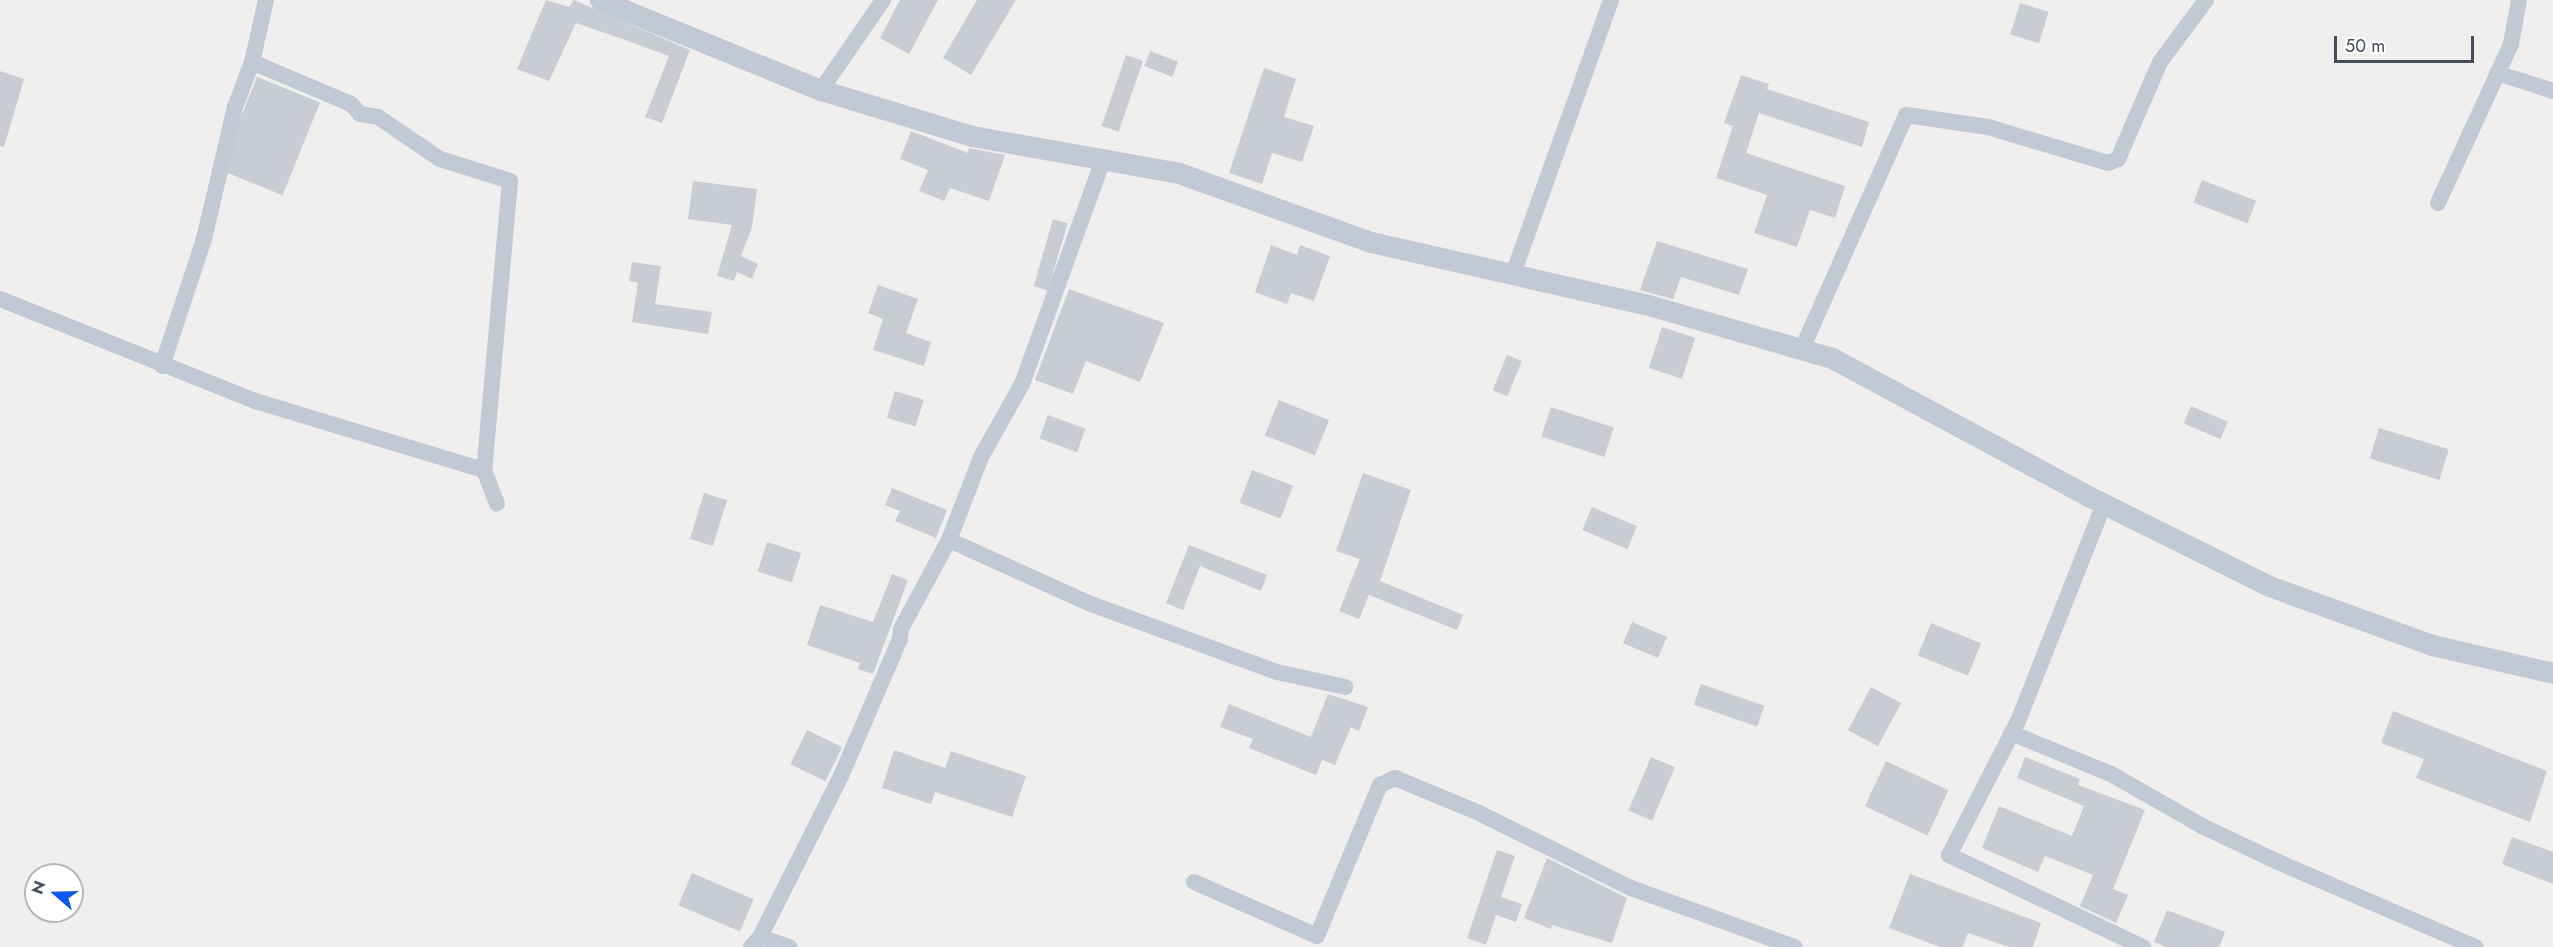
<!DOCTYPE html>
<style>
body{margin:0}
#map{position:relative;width:2553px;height:947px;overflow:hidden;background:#f1eeee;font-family:Jost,sans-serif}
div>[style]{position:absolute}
.building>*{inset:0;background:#caccd4;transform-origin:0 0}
.minor>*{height:16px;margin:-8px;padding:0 8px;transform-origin:8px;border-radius:8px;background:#c1c9d4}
.tertiary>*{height:21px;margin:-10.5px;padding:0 10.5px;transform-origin:10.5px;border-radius:10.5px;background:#c1c9d4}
span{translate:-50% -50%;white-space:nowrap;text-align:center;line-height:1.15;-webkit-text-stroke:4.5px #fff;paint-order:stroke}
.north{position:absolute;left:24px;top:863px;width:60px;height:60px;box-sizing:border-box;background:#fff;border:2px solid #b5b9be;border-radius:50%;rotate:290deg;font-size:16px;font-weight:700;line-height:24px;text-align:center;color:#454f5d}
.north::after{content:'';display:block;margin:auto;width:21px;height:27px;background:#0e58eb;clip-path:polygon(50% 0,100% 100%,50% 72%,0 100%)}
.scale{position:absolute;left:2334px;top:36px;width:140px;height:27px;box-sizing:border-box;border:3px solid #454f5d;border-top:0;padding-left:8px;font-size:18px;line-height:21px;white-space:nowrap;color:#454f5d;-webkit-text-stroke:4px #fff;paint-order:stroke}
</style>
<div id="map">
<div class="building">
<div style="clip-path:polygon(546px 0,569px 7px,574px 0,690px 50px,662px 123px,645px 117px,669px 56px,628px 41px,576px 23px,549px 81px,517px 69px)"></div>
<div style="clip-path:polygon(900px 0,938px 0,909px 54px,880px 38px)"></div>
<div style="clip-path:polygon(977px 0,1016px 0,971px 75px,943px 58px)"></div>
<div style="left:2020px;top:3px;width:30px;height:33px;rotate:17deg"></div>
<div style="left:1150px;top:51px;width:30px;height:16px;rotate:21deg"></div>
<div style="left:1126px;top:55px;width:18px;height:75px;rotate:19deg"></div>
<div style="clip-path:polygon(1264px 68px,1296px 79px,1284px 117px,1314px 126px,1302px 162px,1272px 153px,1262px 184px,1229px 173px)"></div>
<div style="clip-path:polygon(0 71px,24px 79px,4px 147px,0 146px)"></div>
<div style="clip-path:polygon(1741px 75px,1769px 84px,1767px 89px,1869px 122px,1862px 147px,1759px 113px,1746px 153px,1845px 186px,1835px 218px,1810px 210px,1797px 247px,1754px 233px,1767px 195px,1716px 178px,1733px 126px,1724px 123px)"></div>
<div style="left:257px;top:77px;width:68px;height:100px;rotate:22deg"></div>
<div style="clip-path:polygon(911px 131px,968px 153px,969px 148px,1005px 155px,989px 201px,950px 188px,944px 201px,919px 191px,928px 170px,900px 159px)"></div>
<div style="left:2202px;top:180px;width:58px;height:24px;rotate:21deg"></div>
<div style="clip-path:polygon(693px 181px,757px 189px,752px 227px,741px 256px,758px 264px,752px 279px,737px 272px,734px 281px,717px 276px,732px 225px,688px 219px)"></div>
<div style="left:1053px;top:219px;width:15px;height:70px;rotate:16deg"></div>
<div style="clip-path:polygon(1657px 241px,1748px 269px,1739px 295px,1681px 277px,1673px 299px,1640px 290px)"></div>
<div style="clip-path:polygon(1271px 245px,1297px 255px,1300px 245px,1330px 256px,1314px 301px,1291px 293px,1287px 304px,1255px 292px)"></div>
<div style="clip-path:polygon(632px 262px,661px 266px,655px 304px,712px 312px,708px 334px,632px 322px,638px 283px,629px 281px)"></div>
<div style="clip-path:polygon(878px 285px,918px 299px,906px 333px,931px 342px,924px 366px,873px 350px,883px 319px,868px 313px)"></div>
<div style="clip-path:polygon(1069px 289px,1164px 323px,1140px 382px,1086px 361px,1073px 394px,1035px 380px)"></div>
<div style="left:1662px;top:327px;width:35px;height:43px;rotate:18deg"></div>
<div style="left:1507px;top:355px;width:16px;height:38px;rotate:22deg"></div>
<div style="left:895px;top:391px;width:30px;height:28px;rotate:17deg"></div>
<div style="left:1279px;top:400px;width:54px;height:38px;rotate:22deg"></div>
<div style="left:2191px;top:406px;width:40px;height:19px;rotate:23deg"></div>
<div style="left:1551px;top:407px;width:66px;height:31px;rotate:18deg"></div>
<div style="left:1048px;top:415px;width:40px;height:25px;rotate:20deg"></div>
<div style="left:2379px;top:428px;width:73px;height:32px;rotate:17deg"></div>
<div style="left:1252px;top:470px;width:44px;height:35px;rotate:21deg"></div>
<div style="clip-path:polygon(1363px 473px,1411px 490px,1380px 581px,1463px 615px,1457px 630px,1369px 595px,1359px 619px,1339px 611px,1360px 559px,1336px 551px)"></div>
<div style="clip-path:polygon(892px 488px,947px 510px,936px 538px,895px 521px,900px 511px,885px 505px)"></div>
<div style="left:704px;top:493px;width:24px;height:48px;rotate:17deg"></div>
<div style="left:1592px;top:507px;width:49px;height:25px;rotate:23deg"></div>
<div style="left:767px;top:542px;width:36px;height:31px;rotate:18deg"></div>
<div style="clip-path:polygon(1189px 545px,1267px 575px,1261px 591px,1200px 566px,1183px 610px,1166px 603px)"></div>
<div style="clip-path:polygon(892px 574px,908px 580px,873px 674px,858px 669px,860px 663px,807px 645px,820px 605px,873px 622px)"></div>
<div style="left:1632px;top:622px;width:38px;height:23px;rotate:23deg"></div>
<div style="left:1931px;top:623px;width:54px;height:35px;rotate:22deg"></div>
<div style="left:1701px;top:684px;width:67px;height:22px;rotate:19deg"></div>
<div style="left:1871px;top:687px;width:34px;height:49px;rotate:28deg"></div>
<div style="clip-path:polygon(1328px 694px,1368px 707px,1359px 731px,1351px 727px,1335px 765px,1322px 760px,1316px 775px,1249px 748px,1253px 739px,1220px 727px,1229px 704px,1311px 737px)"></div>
<div style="clip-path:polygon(2393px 711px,2547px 771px,2530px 822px,2416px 778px,2424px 759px,2381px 743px)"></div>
<div style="left:807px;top:730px;width:39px;height:38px;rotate:26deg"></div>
<div style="clip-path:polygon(894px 750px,945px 768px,951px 751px,1026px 776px,1012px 817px,935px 792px,931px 804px,882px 788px)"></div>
<div style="left:1651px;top:757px;width:26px;height:58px;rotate:23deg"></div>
<div style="clip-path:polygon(2025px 757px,2080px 779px,2078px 785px,2145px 810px,2113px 889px,2128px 895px,2116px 923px,2080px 906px,2093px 875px,2045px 856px,2038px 872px,1982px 848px,1999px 806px,2072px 836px,2084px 806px,2017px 778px)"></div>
<div style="left:1886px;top:761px;width:69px;height:50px;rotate:25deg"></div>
<div style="clip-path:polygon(2512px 837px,2553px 852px,2553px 884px,2502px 864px)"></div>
<div style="clip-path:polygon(1497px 850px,1515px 856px,1501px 897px,1522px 904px,1516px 922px,1496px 915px,1486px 945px,1467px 938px)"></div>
<div style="clip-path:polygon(1547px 858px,1627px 898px,1612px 943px,1552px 925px,1551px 929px,1524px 918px)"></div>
<div style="left:692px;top:873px;width:67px;height:35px;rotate:23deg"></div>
<div style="clip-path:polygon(1910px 874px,2041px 923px,2033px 947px,2009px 947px,1968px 933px,1963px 947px,1940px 947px,1889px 928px)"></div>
<div style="clip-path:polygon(2167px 910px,2225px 932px,2219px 947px,2166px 947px,2154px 942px)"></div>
</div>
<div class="minor">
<div style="left:266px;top:0;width:64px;rotate:102.7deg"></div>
<div style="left:252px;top:62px;width:108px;rotate:23deg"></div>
<div style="left:351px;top:104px;width:13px;rotate:48deg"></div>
<div style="left:360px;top:114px;width:18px;rotate:9deg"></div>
<div style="left:378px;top:117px;width:75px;rotate:34.1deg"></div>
<div style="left:440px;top:159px;width:73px;rotate:17.4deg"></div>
<div style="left:510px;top:181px;width:290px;rotate:95.1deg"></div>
<div style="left:484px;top:470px;width:36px;rotate:69deg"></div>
<div style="left:2497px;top:73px;width:59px;rotate:17.8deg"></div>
<div style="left:821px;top:90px;width:109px;rotate:-55.4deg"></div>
<div style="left:2438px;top:203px;width:175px;rotate:-65.3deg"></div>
<div style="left:2511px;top:44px;width:45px;rotate:-79.7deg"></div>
<div style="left:1513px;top:274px;width:291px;rotate:-70.3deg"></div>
<div style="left:0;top:299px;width:275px;rotate:21.8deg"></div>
<div style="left:255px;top:401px;width:239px;rotate:16.8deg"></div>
<div style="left:1802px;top:349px;width:256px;rotate:-66deg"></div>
<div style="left:1906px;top:115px;width:83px;rotate:8.3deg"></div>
<div style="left:1988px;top:127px;width:125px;rotate:16.7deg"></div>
<div style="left:2108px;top:163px;width:11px;rotate:-22deg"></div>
<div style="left:2118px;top:159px;width:106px;rotate:-66.6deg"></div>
<div style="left:2160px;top:62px;width:77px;rotate:-53.4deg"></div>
<div style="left:162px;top:366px;width:134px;rotate:-71.7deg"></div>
<div style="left:204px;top:239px;width:136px;rotate:-76.8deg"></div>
<div style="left:235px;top:107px;width:48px;rotate:-69.3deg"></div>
<div style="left:2104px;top:504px;width:233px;rotate:111.6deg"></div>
<div style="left:2018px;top:721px;width:151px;rotate:117.2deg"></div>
<div style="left:1949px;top:855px;width:215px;rotate:25.4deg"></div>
<div style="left:949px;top:540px;width:156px;rotate:24.3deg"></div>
<div style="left:1091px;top:604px;width:198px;rotate:20.1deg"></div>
<div style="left:1277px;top:672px;width:70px;rotate:12.4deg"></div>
<div style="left:2011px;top:733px;width:108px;rotate:22.3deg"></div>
<div style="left:2111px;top:774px;width:105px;rotate:29.7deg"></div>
<div style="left:2202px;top:826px;width:84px;rotate:25.3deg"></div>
<div style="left:2278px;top:862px;width:215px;rotate:23.3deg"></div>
<div style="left:1194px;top:882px;width:134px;rotate:23.7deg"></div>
<div style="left:1317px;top:936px;width:164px;rotate:-67.4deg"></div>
<div style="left:1380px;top:785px;width:17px;rotate:-25deg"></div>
<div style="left:1395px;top:778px;width:91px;rotate:22.6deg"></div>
<div style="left:1479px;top:813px;width:169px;rotate:26.3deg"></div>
<div style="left:1631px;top:888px;width:174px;rotate:19.8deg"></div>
<div style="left:760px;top:937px;width:31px;rotate:19deg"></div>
<div style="left:751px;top:947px;width:13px;rotate:-48deg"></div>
<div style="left:760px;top:937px;width:180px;rotate:-63.3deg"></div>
<div style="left:841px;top:776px;width:149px;rotate:-66.7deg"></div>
<div style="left:900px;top:639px;width:10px;rotate:-84deg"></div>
<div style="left:901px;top:629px;width:101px;rotate:-61.7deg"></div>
<div style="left:949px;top:540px;width:89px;rotate:-68.9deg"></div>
<div style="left:981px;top:457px;width:84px;rotate:-60.7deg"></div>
<div style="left:1022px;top:384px;width:240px;rotate:-70.1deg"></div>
</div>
<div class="tertiary">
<div style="left:600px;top:0;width:239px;rotate:22.2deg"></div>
<div style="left:821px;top:90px;width:158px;rotate:16.9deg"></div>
<div style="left:972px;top:136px;width:210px;rotate:10.1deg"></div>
<div style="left:1179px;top:173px;width:204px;rotate:19.8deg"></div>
<div style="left:1371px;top:242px;width:281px;rotate:12.8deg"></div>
<div style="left:1645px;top:304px;width:195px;rotate:16.1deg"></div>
<div style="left:1832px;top:358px;width:291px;rotate:28.3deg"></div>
<div style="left:2088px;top:496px;width:202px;rotate:26.4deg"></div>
<div style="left:2269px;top:586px;width:173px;rotate:19.9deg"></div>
<div style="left:2432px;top:645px;width:124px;rotate:13deg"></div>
</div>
<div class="north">N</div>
<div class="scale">50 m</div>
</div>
